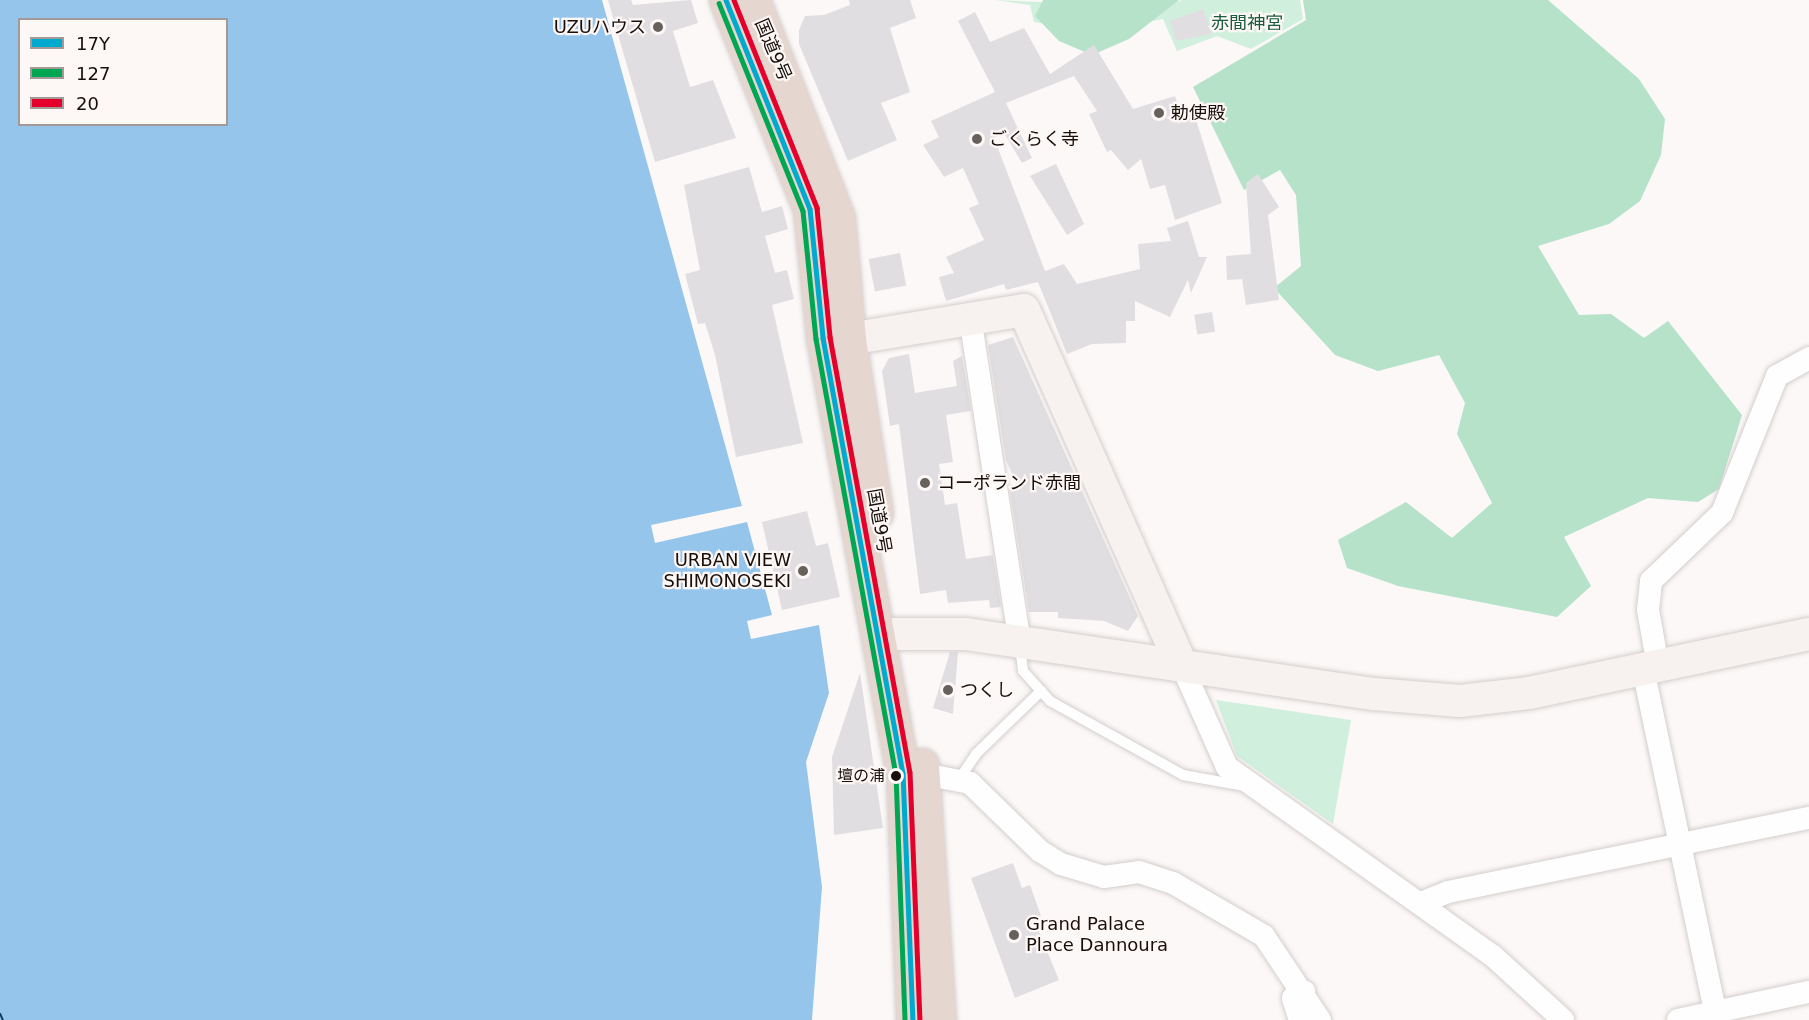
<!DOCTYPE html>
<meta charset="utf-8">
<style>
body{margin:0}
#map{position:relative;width:1809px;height:1020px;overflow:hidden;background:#fbf8f7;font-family:"DejaVu Sans","Noto Sans JP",sans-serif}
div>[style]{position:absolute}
.green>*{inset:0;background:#d0f0dd}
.forest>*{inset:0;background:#b5e2c9}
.water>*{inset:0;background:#96c5eb}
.ferry>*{height:1.5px;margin-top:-0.75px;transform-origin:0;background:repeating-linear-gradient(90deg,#093f63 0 8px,transparent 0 14px)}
.building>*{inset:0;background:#e1dee2;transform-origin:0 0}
.roads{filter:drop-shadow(0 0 2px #d4cecc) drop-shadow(0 0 2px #d4cecc)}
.lane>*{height:10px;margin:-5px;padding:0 5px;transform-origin:5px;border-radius:5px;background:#fefefe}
.street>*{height:22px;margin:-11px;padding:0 11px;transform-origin:11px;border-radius:11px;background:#fefefe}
.secondary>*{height:32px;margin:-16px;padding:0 16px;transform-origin:16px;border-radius:16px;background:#f7f2f0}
.highway>*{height:33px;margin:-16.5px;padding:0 16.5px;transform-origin:16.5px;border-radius:16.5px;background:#e5d6d0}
.bus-1>*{height:4.5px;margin:-2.25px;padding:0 2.25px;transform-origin:2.25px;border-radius:2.25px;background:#00a9ce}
.bus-2>*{height:4.5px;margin:-2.25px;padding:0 2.25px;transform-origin:2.25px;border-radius:2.25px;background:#00a651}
.bus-3>*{height:4.5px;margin:-2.25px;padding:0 2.25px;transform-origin:2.25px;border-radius:2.25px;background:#e4002b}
.dots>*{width:16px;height:16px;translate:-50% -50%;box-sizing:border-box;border:3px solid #fdf7f5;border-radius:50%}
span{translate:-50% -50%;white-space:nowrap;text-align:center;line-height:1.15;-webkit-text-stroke:4.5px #fdf7f5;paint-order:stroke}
.bus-label{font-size:16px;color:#180f0b}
.right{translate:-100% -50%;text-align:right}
.park-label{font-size:18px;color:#1b5b3e}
.poi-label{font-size:18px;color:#180f0b}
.left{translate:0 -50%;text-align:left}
.street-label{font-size:18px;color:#180f0b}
.legend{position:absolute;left:18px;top:18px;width:210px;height:108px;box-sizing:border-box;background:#fdf7f5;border:2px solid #a19a97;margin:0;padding:8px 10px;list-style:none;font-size:18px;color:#180f0b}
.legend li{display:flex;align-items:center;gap:12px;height:30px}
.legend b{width:30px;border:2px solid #a19a97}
</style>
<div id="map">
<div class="green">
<div style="clip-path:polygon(995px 0,1160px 7px,1182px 0,1300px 0,1303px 19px,1251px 49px,1217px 36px,1177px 51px,1163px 19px,1091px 32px,1034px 22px,1030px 5px)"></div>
<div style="clip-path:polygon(1216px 700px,1351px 720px,1333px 824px,1237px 756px)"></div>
</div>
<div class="forest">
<div style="clip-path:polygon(1043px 0,1179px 0,1129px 39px,1092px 55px,1059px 41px,1035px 16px)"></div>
<div style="clip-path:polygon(1303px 0,1548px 0,1639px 79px,1665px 119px,1661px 155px,1640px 201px,1609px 224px,1538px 246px,1579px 315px,1611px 314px,1644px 338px,1668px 321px,1742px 415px,1719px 489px,1698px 502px,1648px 498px,1564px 537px,1591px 586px,1557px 617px,1398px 586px,1347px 568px,1338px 540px,1406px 502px,1452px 538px,1492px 503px,1457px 434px,1465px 403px,1439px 355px,1378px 371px,1335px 355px,1274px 288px,1301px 266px,1296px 195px,1280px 170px,1244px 190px,1193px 87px,1306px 20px)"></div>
</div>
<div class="water">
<div style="clip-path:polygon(evenodd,0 0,602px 0,742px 506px,651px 525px,655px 543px,747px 522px,772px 615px,747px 621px,751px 639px,819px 625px,829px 693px,806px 762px,822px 887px,812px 1020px,0 1020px,0 0,20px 20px,226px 20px,226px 124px,20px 124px,20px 20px)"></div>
</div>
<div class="ferry">
<div style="left:0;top:1013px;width:8px;rotate:67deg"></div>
</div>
<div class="building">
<div style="clip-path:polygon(608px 0,631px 0,633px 5px,691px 0,698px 23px,673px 31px,690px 87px,713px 80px,736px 138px,655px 162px)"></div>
<div style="clip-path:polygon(849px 0,910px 0,916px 18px,890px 28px,910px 92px,881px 103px,897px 140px,848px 161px,799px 44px,799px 30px,805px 16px,824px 15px,850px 5px)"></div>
<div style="clip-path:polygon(1203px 9px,1212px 34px,1176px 41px,1170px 21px)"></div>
<div style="clip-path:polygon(975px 12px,990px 42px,1024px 28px,1050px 74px,1094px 45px,1133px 109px,1175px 96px,1181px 114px,1193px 110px,1222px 203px,1175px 220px,1165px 185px,1150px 189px,1141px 159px,1128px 170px,1111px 150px,1107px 152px,1089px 114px,1097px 111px,1074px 76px,1006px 103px,1032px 158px,1022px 163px,1004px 133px,994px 138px,1045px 271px,1064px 264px,1077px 284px,1140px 269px,1138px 244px,1171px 241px,1167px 228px,1188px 221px,1199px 257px,1207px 257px,1191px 293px,1188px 280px,1170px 317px,1135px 301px,1135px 321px,1126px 321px,1126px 343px,1092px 344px,1067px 354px,1038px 282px,1006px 290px,1004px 284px,946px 301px,939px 277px,954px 273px,946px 257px,984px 240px,969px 208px,979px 204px,963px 168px,944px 177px,923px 145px,939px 137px,931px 121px,995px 92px,958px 21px)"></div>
<div style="clip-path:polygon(1056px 164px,1084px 224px,1067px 235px,1030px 176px)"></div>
<div style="clip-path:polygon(749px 167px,762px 212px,782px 206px,788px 229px,765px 236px,775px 273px,787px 270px,794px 299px,772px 305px,803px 443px,736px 457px,715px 355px,705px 323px,698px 324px,685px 274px,700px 270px,684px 185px)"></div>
<div style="clip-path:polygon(1258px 174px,1279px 207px,1268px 215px,1279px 300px,1246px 305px,1242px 279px,1227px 280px,1226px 256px,1251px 254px,1246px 183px)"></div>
<div style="left:900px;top:253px;width:33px;height:32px;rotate:79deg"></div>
<div style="left:1212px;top:312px;width:20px;height:18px;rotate:81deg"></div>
<div style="clip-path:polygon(1013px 337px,1138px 616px,1128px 631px,1104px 621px,1058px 618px,1058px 612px,1029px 612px,1010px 490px,1018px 487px,1006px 460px,988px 345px)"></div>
<div style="clip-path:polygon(909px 354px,915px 393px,957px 386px,953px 361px,962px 356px,971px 411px,946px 415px,953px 462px,939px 464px,945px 505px,957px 503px,966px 559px,993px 555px,1001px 607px,990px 608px,989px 600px,948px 603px,946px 590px,920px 594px,899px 424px,890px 426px,882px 371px,889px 358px)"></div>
<div style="clip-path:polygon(807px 511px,816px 546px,828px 543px,840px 597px,782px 610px,762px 522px)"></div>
<div style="clip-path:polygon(950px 652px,958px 652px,953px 714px,933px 708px)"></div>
<div style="clip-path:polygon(860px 673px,883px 828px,834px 835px,832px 757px)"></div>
<div style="clip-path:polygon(1013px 863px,1022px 888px,1030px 885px,1041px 916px,1034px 919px,1059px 980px,1015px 998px,971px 878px)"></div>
</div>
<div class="roads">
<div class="lane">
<div style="left:1020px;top:646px;width:25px;rotate:83deg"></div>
<div style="left:1023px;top:671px;width:40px;rotate:48deg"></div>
<div style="left:1050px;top:701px;width:152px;rotate:29.1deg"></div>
<div style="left:1183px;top:775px;width:63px;rotate:10.1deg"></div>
<div style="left:960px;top:778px;width:29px;rotate:-56deg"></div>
<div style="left:976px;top:754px;width:91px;rotate:-44.1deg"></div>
</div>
<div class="street">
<div style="left:970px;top:317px;width:329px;rotate:81.3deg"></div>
<div style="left:1182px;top:666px;width:111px;rotate:66deg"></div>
<div style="left:1227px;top:767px;width:326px;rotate:35.4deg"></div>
<div style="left:1493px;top:956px;width:95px;rotate:42.4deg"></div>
<div style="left:1658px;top:666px;width:57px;rotate:-100.1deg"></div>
<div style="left:1648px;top:610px;width:29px;rotate:-84deg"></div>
<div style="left:1651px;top:581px;width:98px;rotate:-43.8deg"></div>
<div style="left:1722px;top:513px;width:148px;rotate:-68.1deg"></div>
<div style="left:1777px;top:376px;width:37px;rotate:-29deg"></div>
<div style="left:1643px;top:669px;width:359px;rotate:78.1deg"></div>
<div style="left:924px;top:774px;width:47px;rotate:11.1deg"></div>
<div style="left:970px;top:783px;width:98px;rotate:44.2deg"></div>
<div style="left:1040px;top:851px;width:25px;rotate:32deg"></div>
<div style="left:1061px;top:864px;width:45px;rotate:16.8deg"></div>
<div style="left:1104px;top:877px;width:35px;rotate:-8deg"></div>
<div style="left:1139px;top:872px;width:36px;rotate:18deg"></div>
<div style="left:1173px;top:883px;width:105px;rotate:30.2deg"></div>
<div style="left:1264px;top:936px;width:101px;rotate:56.3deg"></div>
<div style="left:1421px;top:903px;width:29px;rotate:-22deg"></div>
<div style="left:1448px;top:892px;width:369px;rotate:-11.6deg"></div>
<div style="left:1300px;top:1020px;width:23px;rotate:-108deg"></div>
<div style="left:1293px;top:998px;width:13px;rotate:-29deg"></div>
<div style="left:1678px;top:1020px;width:134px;rotate:-12.1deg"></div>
</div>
<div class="secondary">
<div style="left:824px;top:338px;width:25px;rotate:2deg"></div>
<div style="left:849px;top:339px;width:177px;rotate:-9.4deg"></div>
<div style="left:1024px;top:310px;width:389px;rotate:66.1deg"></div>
<div style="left:878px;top:634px;width:88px"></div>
<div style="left:966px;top:634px;width:412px;rotate:8.4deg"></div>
<div style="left:1374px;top:694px;width:86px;rotate:4.7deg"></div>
<div style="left:1460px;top:701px;width:69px;rotate:-6.6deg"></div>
<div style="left:1529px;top:693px;width:286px;rotate:-11.9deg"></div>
</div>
<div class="highway">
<div style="left:726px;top:0;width:225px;rotate:68.1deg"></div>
<div style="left:810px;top:209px;width:130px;rotate:84.2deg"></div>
<div style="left:823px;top:338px;width:442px;rotate:79.6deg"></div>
<div style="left:903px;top:773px;width:247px;rotate:87.7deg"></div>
<div style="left:753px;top:0;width:234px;rotate:68.7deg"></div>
<div style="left:838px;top:218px;width:121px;rotate:84.8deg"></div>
<div style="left:849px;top:339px;width:176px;rotate:81.2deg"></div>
<div style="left:922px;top:765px;width:256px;rotate:86.2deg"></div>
</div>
</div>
<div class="bus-1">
<div style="left:726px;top:0;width:225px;rotate:68.1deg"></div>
<div style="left:810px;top:209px;width:130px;rotate:84.2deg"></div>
<div style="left:823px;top:338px;width:442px;rotate:79.6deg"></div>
<div style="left:903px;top:773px;width:247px;rotate:87.7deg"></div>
</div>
<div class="bus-2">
<div style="left:719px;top:3px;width:224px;rotate:68deg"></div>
<div style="left:803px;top:211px;width:129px;rotate:84.2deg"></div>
<div style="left:816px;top:339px;width:442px;rotate:79.6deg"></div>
<div style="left:896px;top:774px;width:246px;rotate:87.9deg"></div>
</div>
<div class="bus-3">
<div style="left:734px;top:0;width:224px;rotate:68.2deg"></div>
<div style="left:817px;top:208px;width:130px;rotate:84.2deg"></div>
<div style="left:830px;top:337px;width:442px;rotate:79.6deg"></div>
<div style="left:910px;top:772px;width:248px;rotate:87.7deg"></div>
</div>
<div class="dots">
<div style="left:658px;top:27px;background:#67615e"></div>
<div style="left:1159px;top:113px;background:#67615e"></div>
<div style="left:977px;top:139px;background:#67615e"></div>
<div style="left:925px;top:483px;background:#67615e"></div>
<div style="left:803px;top:571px;background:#67615e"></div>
<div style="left:948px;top:690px;background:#67615e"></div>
<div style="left:896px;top:776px;background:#180f0b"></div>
<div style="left:1014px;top:935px;background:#67615e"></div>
</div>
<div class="bus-label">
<span class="right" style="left:885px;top:776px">壇の浦</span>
</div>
<div class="park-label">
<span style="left:1247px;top:23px">赤間神宮</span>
</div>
<div class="poi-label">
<span class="right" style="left:646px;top:27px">UZUハウス</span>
<span class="left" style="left:1171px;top:113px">勅使殿</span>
<span class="left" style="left:989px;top:139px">ごくらく寺</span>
<span class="left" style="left:937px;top:483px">コーポランド赤間</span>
<span class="right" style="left:791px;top:571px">URBAN VIEW<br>SHIMONOSEKI</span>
<span class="left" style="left:960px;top:690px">つくし</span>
<span class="left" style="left:1026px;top:935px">Grand Palace<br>Place Dannoura</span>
</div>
<div class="street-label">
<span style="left:773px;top:50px;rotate:67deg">国道9号</span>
<span style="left:879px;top:521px;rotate:80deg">国道9号</span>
</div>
<ul class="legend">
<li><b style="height:8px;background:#00a9ce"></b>17Y</li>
<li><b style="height:8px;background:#00a651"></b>127</li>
<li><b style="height:8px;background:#e4002b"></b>20</li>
</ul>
</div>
